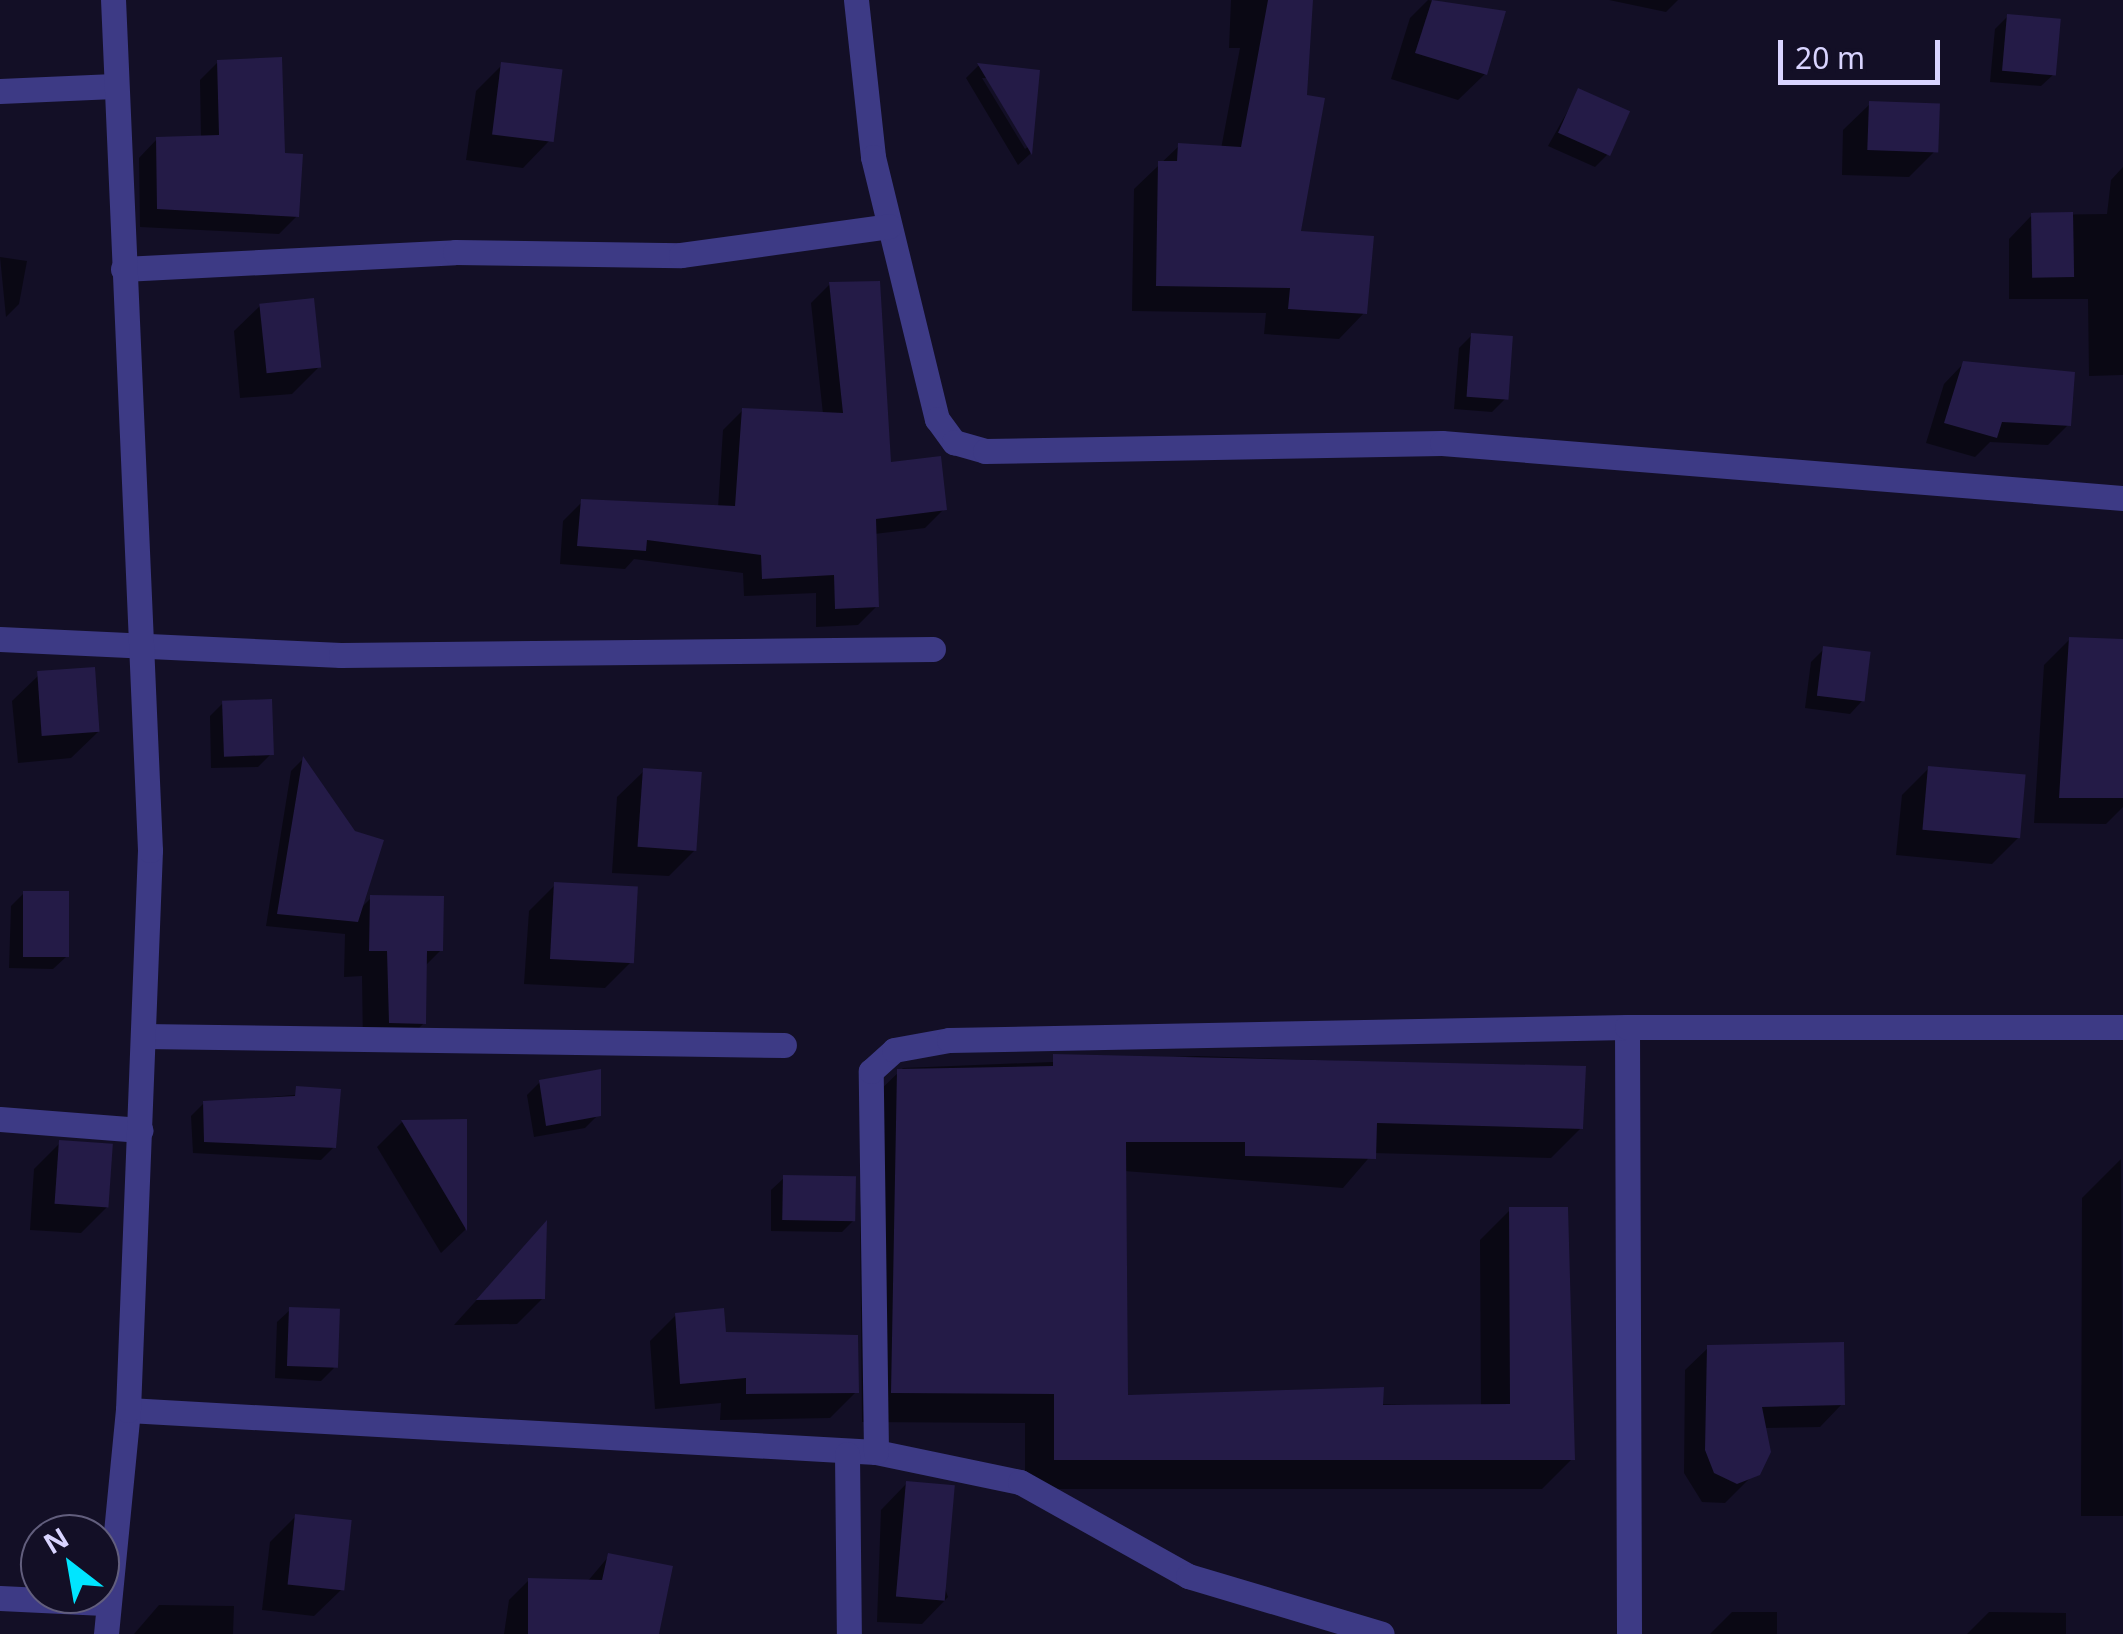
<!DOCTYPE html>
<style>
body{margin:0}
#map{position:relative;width:2123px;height:1634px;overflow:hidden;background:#130f26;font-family:"Noto Sans",sans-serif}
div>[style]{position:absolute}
.shadow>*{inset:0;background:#0007}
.building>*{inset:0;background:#241b47;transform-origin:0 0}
.service>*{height:25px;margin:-12.5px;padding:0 12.5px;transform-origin:12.5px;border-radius:12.5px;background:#3d3a85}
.minor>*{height:25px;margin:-12.5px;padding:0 12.5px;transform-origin:12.5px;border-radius:12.5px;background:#3d3a85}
span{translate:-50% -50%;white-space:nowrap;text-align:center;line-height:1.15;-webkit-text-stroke:8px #130f26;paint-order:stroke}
.north{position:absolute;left:20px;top:1514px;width:100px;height:100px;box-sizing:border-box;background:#130f26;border:2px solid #625e7d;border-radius:50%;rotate:329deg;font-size:28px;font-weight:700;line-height:40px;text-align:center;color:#d9d4ff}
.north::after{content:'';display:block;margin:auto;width:35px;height:45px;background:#00e5ff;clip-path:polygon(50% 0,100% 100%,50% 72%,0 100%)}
.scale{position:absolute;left:1778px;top:40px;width:162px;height:45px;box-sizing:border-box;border:5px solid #d9d4ff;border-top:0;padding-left:12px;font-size:30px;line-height:35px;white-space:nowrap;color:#d9d4ff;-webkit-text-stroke:8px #130f26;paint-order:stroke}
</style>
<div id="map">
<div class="shadow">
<div style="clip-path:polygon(1231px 0,1311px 0,1298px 233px,1364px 313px,1339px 339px,1264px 334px,1266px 313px,1132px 311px,1134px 189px,1179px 146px,1221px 149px,1240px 48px,1229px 48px)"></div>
<div style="clip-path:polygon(1428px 0,1503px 12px,1485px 74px,1458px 100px,1391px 79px,1410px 18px)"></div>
<div style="clip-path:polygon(1609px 0,1678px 0,1666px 12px)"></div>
<div style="clip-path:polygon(2008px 16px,2054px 74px,2041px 86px,1990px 82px,1995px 29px)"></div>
<div style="clip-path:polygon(218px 62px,282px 155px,297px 216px,279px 234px,140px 227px,139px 158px,157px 139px,201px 138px,200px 80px)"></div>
<div style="clip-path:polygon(502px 65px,549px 141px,523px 168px,466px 160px,476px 91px)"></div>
<div style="clip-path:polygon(evenodd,978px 66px,1037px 72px,1030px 154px,1018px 165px,966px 78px,978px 66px,982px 78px,988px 78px,1029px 146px,1025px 149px,982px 78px)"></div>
<div style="clip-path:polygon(1579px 91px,1608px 154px,1595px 167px,1548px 146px)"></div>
<div style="clip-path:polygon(1870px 104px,1935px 151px,1909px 177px,1842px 175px,1843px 130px)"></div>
<div style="clip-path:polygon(2123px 167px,2123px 375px,2089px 376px,2088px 299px,2009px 299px,2009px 239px,2032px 215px,2107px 214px,2111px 180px)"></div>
<div style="clip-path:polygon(0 257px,27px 261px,19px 304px,6px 317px)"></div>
<div style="clip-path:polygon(830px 284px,889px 465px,944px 509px,925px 528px,874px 534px,877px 606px,858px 625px,816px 627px,816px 593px,744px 596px,743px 573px,634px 559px,625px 569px,560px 564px,563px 521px,582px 502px,718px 508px,723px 430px,742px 411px,823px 414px,811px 303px)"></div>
<div style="clip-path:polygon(261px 305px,318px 368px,292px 394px,240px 398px,234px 331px)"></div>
<div style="clip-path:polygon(1472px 335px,1505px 399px,1492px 412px,1454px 409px,1459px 348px)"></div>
<div style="clip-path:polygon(1964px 363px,2069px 424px,2048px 445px,1990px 442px,1975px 457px,1926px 443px,1944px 384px)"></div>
<div style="clip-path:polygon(2070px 639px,2123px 642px,2123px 807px,2106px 824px,2034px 823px,2044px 665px)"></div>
<div style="clip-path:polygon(1824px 649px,1862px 701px,1850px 714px,1805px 708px,1811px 662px)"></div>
<div style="clip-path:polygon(39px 675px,98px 732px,71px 758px,18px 763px,12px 701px)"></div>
<div style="clip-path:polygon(223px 703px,271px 754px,258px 767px,211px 768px,210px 716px)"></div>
<div style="clip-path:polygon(302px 760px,359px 910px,371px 898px,441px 950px,425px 966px,424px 1023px,398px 1049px,363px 1048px,362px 976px,344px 977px,345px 934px,266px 926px,291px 771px)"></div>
<div style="clip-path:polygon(1928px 769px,2018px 838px,1992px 864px,1896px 855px,1902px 795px)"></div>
<div style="clip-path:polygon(644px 771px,695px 850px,669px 876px,612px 873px,617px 797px)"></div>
<div style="clip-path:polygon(555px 885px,631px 962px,605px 988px,524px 984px,529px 911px)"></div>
<div style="clip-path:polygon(24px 893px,66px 957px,53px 969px,9px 968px,11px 906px)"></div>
<div style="clip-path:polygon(1197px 1056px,1583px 1069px,1581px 1128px,1551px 1158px,1373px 1153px,1343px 1188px,1124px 1171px,1126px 1397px,1481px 1407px,1480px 1240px,1510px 1210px,1572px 1459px,1542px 1489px,1025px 1489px,1025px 1423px,862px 1422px,860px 1208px,872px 1098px,903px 1068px)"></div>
<div style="clip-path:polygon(540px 1082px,598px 1115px,585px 1128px,534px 1137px,527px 1095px)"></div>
<div style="clip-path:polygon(338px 1091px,334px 1147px,321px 1160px,193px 1153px,191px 1116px,204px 1103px)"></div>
<div style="clip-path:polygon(402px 1122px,464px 1122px,465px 1230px,441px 1253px,377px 1147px)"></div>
<div style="clip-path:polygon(60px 1143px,107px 1207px,81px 1233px,30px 1230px,34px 1169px)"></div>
<div style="clip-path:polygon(2121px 1159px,2123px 1516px,2081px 1516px,2082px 1198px)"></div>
<div style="clip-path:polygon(784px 1178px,854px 1220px,842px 1232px,771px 1231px,771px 1190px)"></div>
<div style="clip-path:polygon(544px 1226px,543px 1298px,517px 1324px,454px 1325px)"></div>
<div style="clip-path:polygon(290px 1310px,334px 1368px,321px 1381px,275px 1378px,277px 1322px)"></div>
<div style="clip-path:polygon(676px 1315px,724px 1335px,856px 1392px,830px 1418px,720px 1420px,721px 1403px,655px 1409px,650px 1341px)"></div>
<div style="clip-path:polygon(1708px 1348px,1842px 1404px,1820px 1427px,1762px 1428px,1765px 1463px,1725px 1503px,1702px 1502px,1684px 1473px,1685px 1370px)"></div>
<div style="clip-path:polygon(907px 1483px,948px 1597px,922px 1624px,877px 1622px,881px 1510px)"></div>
<div style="clip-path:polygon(296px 1516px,341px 1590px,314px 1616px,262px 1610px,270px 1542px)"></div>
<div style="clip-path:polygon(609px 1556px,657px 1634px,504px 1634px,509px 1600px,529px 1580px,587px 1582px)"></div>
<div style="clip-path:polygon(159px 1605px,234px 1606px,233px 1634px,134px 1634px)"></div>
<div style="clip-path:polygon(1732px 1612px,1777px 1612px,1777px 1634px,1710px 1634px)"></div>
<div style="clip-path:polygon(1989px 1612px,2066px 1613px,2066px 1634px,1967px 1634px)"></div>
</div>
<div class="building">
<div style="clip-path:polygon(1268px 0,1313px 0,1307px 95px,1325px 98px,1301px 231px,1374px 236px,1367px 314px,1288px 309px,1290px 288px,1156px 286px,1158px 161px,1177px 161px,1178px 143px,1241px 147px)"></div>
<div style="clip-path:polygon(1432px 0,1506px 11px,1487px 75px,1415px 53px)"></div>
<div style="left:2007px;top:14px;width:54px;height:57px;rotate:5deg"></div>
<div style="clip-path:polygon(282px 57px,285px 153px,303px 154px,299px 217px,157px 209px,156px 137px,219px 135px,217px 60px)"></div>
<div style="left:501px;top:62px;width:62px;height:73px;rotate:7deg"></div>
<div style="clip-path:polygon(977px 63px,1040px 70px,1032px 155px)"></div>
<div style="left:1578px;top:88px;width:57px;height:49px;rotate:24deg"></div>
<div style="left:1869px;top:101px;width:71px;height:49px;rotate:2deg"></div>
<div style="left:2073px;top:212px;width:65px;height:42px;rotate:89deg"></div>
<div style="clip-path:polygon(880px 281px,891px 462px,941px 456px,947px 510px,876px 519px,879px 607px,835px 609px,834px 575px,762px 579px,761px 555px,647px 540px,646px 551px,577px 546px,581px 499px,735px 506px,742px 408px,843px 413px,829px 282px)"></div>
<div style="left:314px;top:298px;width:70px;height:55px;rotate:84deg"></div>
<div style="left:1471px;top:333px;width:42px;height:64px;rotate:4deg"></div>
<div style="clip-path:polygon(1963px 361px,2075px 372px,2071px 426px,2002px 422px,1997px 438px,1944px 423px)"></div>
<div style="clip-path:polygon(2069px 637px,2123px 639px,2123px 798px,2059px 798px)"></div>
<div style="left:1823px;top:646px;width:48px;height:50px;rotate:7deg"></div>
<div style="left:95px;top:667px;width:65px;height:58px;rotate:86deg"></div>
<div style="left:272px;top:699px;width:56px;height:50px;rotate:88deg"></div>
<div style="clip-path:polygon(303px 756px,355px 831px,384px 840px,358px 922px,277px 914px)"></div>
<div style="left:1928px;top:766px;width:98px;height:64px;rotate:5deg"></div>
<div style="left:643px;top:768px;width:59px;height:79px;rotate:4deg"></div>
<div style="left:554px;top:882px;width:84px;height:77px;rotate:3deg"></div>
<div style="left:23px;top:891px;width:46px;height:66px"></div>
<div style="clip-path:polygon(370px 895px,444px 896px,443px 951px,427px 951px,426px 1024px,389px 1023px,387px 951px,369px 951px)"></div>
<div style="clip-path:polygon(1053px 1054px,1586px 1066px,1583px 1129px,1377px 1123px,1376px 1159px,1245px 1156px,1245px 1142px,1126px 1142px,1128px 1395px,1384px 1387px,1383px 1405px,1510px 1404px,1509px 1207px,1568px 1207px,1575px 1460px,1054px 1460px,1054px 1394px,891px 1393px,897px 1069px,1053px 1066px)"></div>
<div style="clip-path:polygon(601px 1069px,601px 1116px,546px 1126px,539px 1080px)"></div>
<div style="clip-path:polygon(296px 1086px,341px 1089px,336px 1148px,204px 1142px,203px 1101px,295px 1096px)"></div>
<div style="clip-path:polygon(467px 1119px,467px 1231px,401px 1120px)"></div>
<div style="left:59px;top:1140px;width:54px;height:64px;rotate:4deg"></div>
<div style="left:783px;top:1175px;width:73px;height:45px;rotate:1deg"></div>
<div style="clip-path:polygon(547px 1220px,545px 1299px,476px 1300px)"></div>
<div style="left:289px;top:1307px;width:51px;height:59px;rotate:2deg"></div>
<div style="clip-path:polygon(724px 1308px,726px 1332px,858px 1335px,859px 1393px,746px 1394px,746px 1378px,680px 1384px,675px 1313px)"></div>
<div style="clip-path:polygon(1844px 1342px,1845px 1405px,1762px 1407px,1771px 1452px,1760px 1475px,1737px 1484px,1714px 1473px,1705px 1450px,1707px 1345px)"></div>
<div style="left:906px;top:1481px;width:49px;height:116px;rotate:5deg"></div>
<div style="left:295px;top:1514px;width:57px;height:71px;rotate:6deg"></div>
<div style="clip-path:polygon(608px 1553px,673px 1566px,659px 1634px,528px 1634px,528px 1578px,602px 1580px)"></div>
</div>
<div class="service">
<div style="left:876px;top:1452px;width:147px;rotate:11.8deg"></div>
<div style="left:1020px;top:1482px;width:193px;rotate:29.2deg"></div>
<div style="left:1188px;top:1576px;width:202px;rotate:16.6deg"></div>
</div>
<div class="minor">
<div style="left:856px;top:0;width:158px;rotate:83.8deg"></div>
<div style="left:873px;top:157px;width:270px;rotate:76.3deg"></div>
<div style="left:937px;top:419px;width:29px;rotate:54deg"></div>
<div style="left:954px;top:442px;width:32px;rotate:16deg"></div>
<div style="left:985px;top:451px;width:457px;rotate:-1deg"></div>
<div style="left:1442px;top:443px;width:683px;rotate:4.62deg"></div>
<div style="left:0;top:91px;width:114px;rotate:-2.5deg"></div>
<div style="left:123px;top:269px;width:332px;rotate:-2.9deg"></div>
<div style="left:455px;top:252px;width:226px;rotate:0.8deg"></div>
<div style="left:681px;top:255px;width:210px;rotate:-7.9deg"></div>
<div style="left:0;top:639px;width:341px;rotate:2.7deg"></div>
<div style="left:341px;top:655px;width:592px;rotate:-0.58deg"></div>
<div style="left:1627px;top:1027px;width:607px;rotate:89.81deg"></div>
<div style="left:143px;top:1036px;width:641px;rotate:0.8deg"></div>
<div style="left:0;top:1119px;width:141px;rotate:4.5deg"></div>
<div style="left:128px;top:1410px;width:749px;rotate:3.21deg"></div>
<div style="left:876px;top:1452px;width:381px;rotate:-90.8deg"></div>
<div style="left:871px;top:1071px;width:31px;rotate:-42deg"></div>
<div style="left:894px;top:1050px;width:56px;rotate:-10.3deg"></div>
<div style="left:949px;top:1040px;width:678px;rotate:-1.1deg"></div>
<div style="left:1627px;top:1027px;width:496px"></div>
<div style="left:847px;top:1454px;width:180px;rotate:89.4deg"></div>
<div style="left:0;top:1598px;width:104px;rotate:2.8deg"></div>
<div style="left:106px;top:1634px;width:225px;rotate:-84.4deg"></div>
<div style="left:128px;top:1410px;width:560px;rotate:-87.75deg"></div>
<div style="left:150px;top:850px;width:851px;rotate:-92.49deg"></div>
</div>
<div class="north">N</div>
<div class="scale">20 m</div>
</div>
